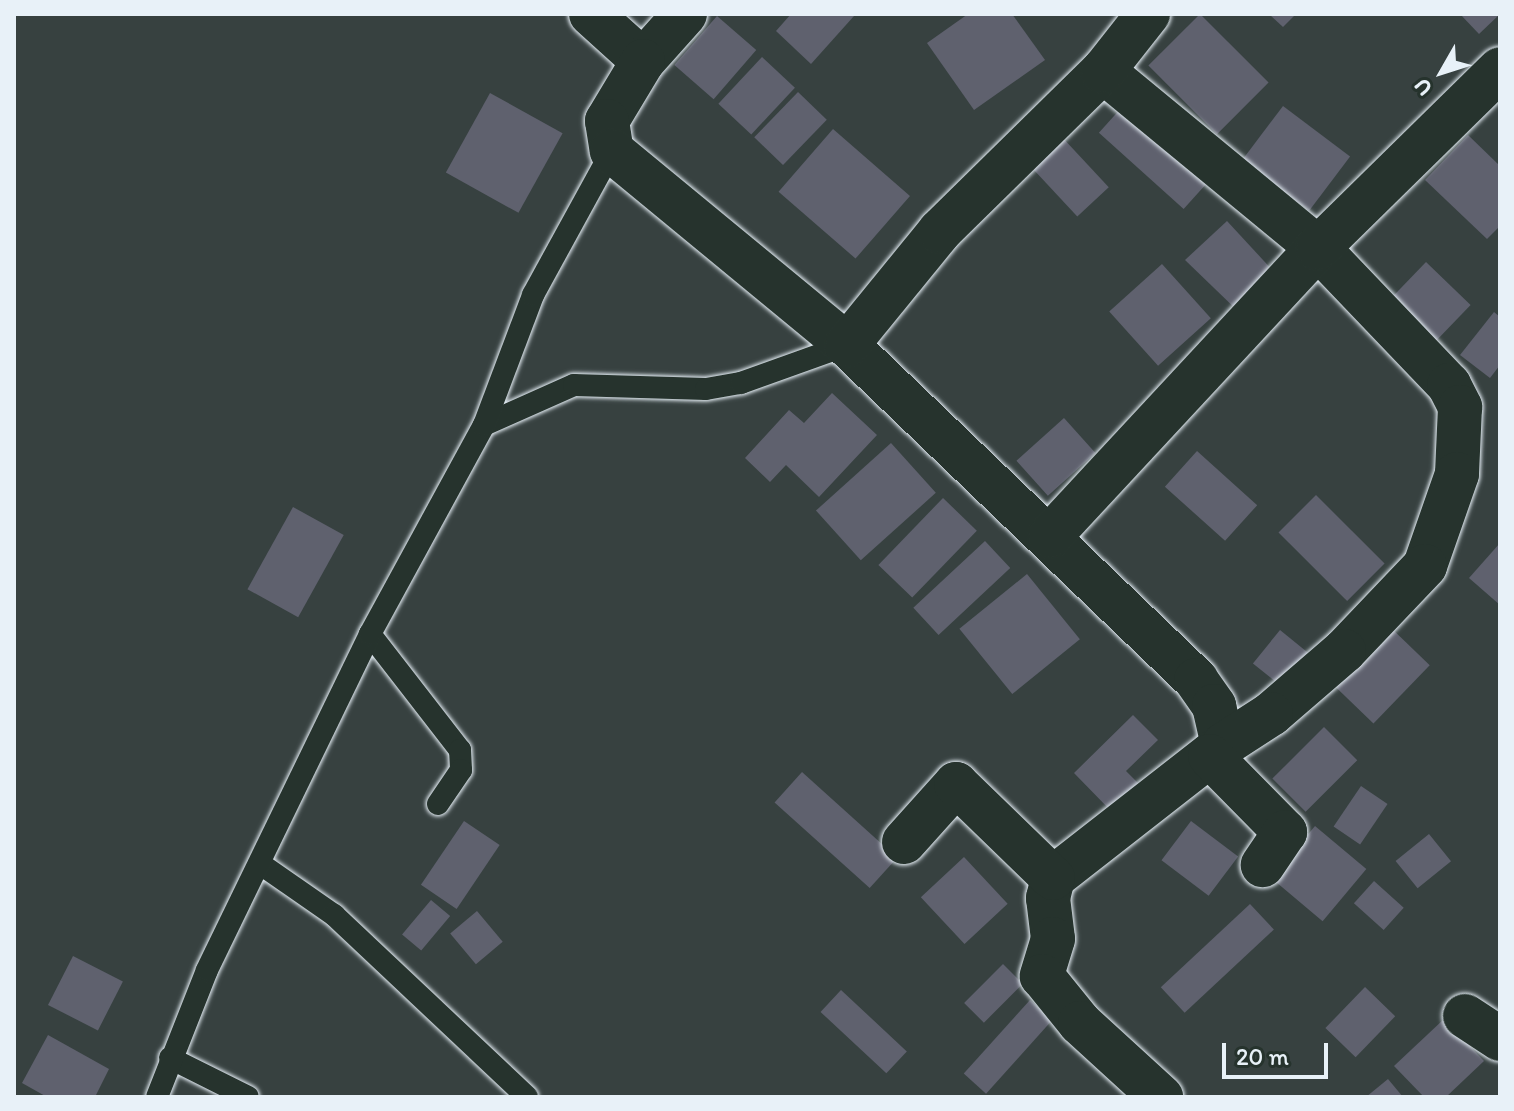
<!DOCTYPE html>
<style>
body{margin:0}
#map{position:relative;width:1514px;height:1111px;overflow:hidden;background:#374140;font-family:Itim,sans-serif}
div>[style]{position:absolute}
.building>*{inset:0;background:#5f616e;transform-origin:0 0}
.roads{filter:drop-shadow(0 0 2px #e8f1f8) drop-shadow(0 0 2px #e8f1f8)}
.lane>*{height:22px;margin:-11px;padding:0 11px;transform-origin:11px;border-radius:11px;background:#26332d}
.street>*{height:44px;margin:-22px;padding:0 22px;transform-origin:22px;border-radius:22px;background:#26332d}
span{translate:-50% -50%;white-space:nowrap;text-align:center;line-height:1.15;-webkit-text-stroke:8px #26332d;paint-order:stroke}
.frame{position:absolute;inset:0;border:16px solid #e8f1f8;pointer-events:none}
.north{position:absolute;left:1402px;top:32px;width:80px;height:80px;-webkit-text-stroke:6px #26332d;paint-order:stroke;rotate:231deg;font-size:22px;font-weight:700;line-height:32px;text-align:center;color:#e8f1f8}
.north::after{content:'';display:block;margin:auto;width:28px;height:36px;background:#e8f1f8;clip-path:polygon(50% 0,100% 100%,50% 72%,0 100%)}
.scale{position:absolute;left:1222px;top:1043px;width:106px;height:36px;box-sizing:border-box;border:4px solid #e8f1f8;border-top:0;padding-left:10px;font-size:24px;line-height:28px;white-space:nowrap;color:#e8f1f8;-webkit-text-stroke:6px #26332d;paint-order:stroke}
</style>
<div id="map">
<div class="building">
<div style="clip-path:polygon(791px 14px,852px 14px,854px 16px,811px 64px,776px 31px)"></div>
<div style="clip-path:polygon(968px 14px,1012px 14px,1045px 60px,974px 110px,927px 43px)"></div>
<div style="left:1200px;top:14px;width:97px;height:73px;rotate:45deg"></div>
<div style="clip-path:polygon(1269px 14px,1296px 14px,1283px 27px)"></div>
<div style="clip-path:polygon(1460px 14px,1500px 14px,1479px 34px)"></div>
<div style="left:717px;top:16px;width:52px;height:65px;rotate:41deg"></div>
<div style="left:762px;top:57px;width:45px;height:64px;rotate:43deg"></div>
<div style="left:798px;top:92px;width:40px;height:63px;rotate:44deg"></div>
<div style="left:490px;top:93px;width:83px;height:91px;rotate:29deg"></div>
<div style="left:1123px;top:106px;width:114px;height:36px;rotate:42deg"></div>
<div style="left:1283px;top:106px;width:84px;height:68px;rotate:37deg"></div>
<div style="left:833px;top:129px;width:102px;height:83px;rotate:41deg"></div>
<div style="clip-path:polygon(1468px 135px,1500px 166px,1500px 226px,1487px 239px,1425px 180px)"></div>
<div style="left:1061px;top:136px;width:70px;height:43px;rotate:47deg"></div>
<div style="clip-path:polygon(1227px 221px,1276px 274px,1242px 315px,1185px 260px)"></div>
<div style="left:1426px;top:262px;width:62px;height:52px;rotate:44deg"></div>
<div style="left:1162px;top:264px;width:73px;height:71px;rotate:48deg"></div>
<div style="clip-path:polygon(1494px 312px,1500px 317px,1500px 365px,1490px 378px,1460px 355px)"></div>
<div style="clip-path:polygon(832px 393px,877px 435px,819px 497px,786px 465px,770px 482px,745px 458px,789px 410px,804px 423px)"></div>
<div style="left:1064px;top:418px;width:47px;height:64px;rotate:48deg"></div>
<div style="left:891px;top:443px;width:67px;height:101px;rotate:48deg"></div>
<div style="left:1197px;top:451px;width:81px;height:48px;rotate:42deg"></div>
<div style="left:1316px;top:495px;width:97px;height:53px;rotate:45deg"></div>
<div style="left:943px;top:498px;width:47px;height:93px;rotate:44deg"></div>
<div style="left:293px;top:507px;width:58px;height:94px;rotate:29deg"></div>
<div style="left:985px;top:541px;width:37px;height:98px;rotate:47deg"></div>
<div style="clip-path:polygon(1500px 543px,1500px 605px,1469px 578px)"></div>
<div style="left:1027px;top:574px;width:84px;height:87px;rotate:51deg"></div>
<div style="left:1388px;top:625px;width:58px;height:81px;rotate:44deg"></div>
<div style="left:1280px;top:630px;width:40px;height:43px;rotate:39deg"></div>
<div style="clip-path:polygon(1133px 715px,1158px 740px,1126px 771px,1139px 784px,1111px 811px,1074px 773px)"></div>
<div style="left:1324px;top:727px;width:47px;height:73px;rotate:45deg"></div>
<div style="left:802px;top:772px;width:128px;height:41px;rotate:42deg"></div>
<div style="left:1361px;top:786px;width:32px;height:49px;rotate:34deg"></div>
<div style="left:464px;top:821px;width:43px;height:77px;rotate:34deg"></div>
<div style="left:1191px;top:821px;width:59px;height:49px;rotate:37deg"></div>
<div style="left:1315px;top:826px;width:67px;height:68px;rotate:40deg"></div>
<div style="left:1429px;top:834px;width:35px;height:43px;rotate:51deg"></div>
<div style="left:964px;top:857px;width:64px;height:59px;rotate:47deg"></div>
<div style="left:1374px;top:881px;width:40px;height:30px;rotate:42deg"></div>
<div style="left:431px;top:900px;width:25px;height:45px;rotate:40deg"></div>
<div style="left:1250px;top:904px;width:35px;height:122px;rotate:47deg"></div>
<div style="left:477px;top:911px;width:40px;height:35px;rotate:50deg"></div>
<div style="left:73px;top:956px;width:56px;height:55px;rotate:27deg"></div>
<div style="left:1003px;top:964px;width:28px;height:55px;rotate:45deg"></div>
<div style="left:1365px;top:987px;width:42px;height:57px;rotate:44deg"></div>
<div style="left:841px;top:990px;width:90px;height:30px;rotate:43deg"></div>
<div style="left:1030px;top:1000px;width:30px;height:99px;rotate:42deg"></div>
<div style="clip-path:polygon(1444px 1019px,1484px 1061px,1446px 1097px,1424px 1097px,1394px 1066px)"></div>
<div style="clip-path:polygon(48px 1035px,109px 1069px,95px 1097px,47px 1097px,22px 1083px)"></div>
<div style="clip-path:polygon(1388px 1079px,1403px 1097px,1366px 1097px)"></div>
</div>
<div class="roads">
<div class="lane">
<div style="left:484px;top:425px;width:98px;rotate:-24deg"></div>
<div style="left:574px;top:385px;width:132px;rotate:1.7deg"></div>
<div style="left:706px;top:389px;width:36px;rotate:-10deg"></div>
<div style="left:741px;top:383px;width:113px;rotate:-19.7deg"></div>
<div style="left:370px;top:634px;width:147px;rotate:52.2deg"></div>
<div style="left:460px;top:750px;width:20px;rotate:87deg"></div>
<div style="left:461px;top:770px;width:41px;rotate:124.1deg"></div>
<div style="left:262px;top:865px;width:88px;rotate:34.8deg"></div>
<div style="left:334px;top:915px;width:265px;rotate:43.3deg"></div>
<div style="left:170px;top:1058px;width:87px;rotate:26.6deg"></div>
<div style="left:157px;top:1097px;width:136px;rotate:-68.5deg"></div>
<div style="left:207px;top:970px;width:373px;rotate:-64.1deg"></div>
<div style="left:370px;top:634px;width:238px;rotate:-61.4deg"></div>
<div style="left:484px;top:425px;width:139px;rotate:-69.3deg"></div>
<div style="left:533px;top:295px;width:164px;rotate:-61.3deg"></div>
</div>
<div class="street">
<div style="left:591px;top:14px;width:70px;rotate:42.1deg"></div>
<div style="left:685px;top:14px;width:63px;rotate:131.8deg"></div>
<div style="left:643px;top:61px;width:70px;rotate:121deg"></div>
<div style="left:607px;top:121px;width:30px;rotate:81deg"></div>
<div style="left:612px;top:151px;width:305px;rotate:39.5deg"></div>
<div style="left:847px;top:345px;width:484px;rotate:43.8deg"></div>
<div style="left:1196px;top:680px;width:32px;rotate:55deg"></div>
<div style="left:1214px;top:706px;width:40px;rotate:77deg"></div>
<div style="left:1223px;top:745px;width:216px;rotate:142deg"></div>
<div style="left:1053px;top:878px;width:21px;rotate:104deg"></div>
<div style="left:1048px;top:898px;width:41px;rotate:83deg"></div>
<div style="left:1053px;top:939px;width:39px;rotate:107deg"></div>
<div style="left:1042px;top:976px;width:60px;rotate:51deg"></div>
<div style="left:1080px;top:1023px;width:110px;rotate:42.4deg"></div>
<div style="left:1103px;top:71px;width:278px;rotate:39.5deg"></div>
<div style="left:1318px;top:248px;width:190px;rotate:46.3deg"></div>
<div style="left:1449px;top:385px;width:25px;rotate:63deg"></div>
<div style="left:1460px;top:407px;width:67px;rotate:92.6deg"></div>
<div style="left:1457px;top:474px;width:97px;rotate:109.2deg"></div>
<div style="left:1425px;top:566px;width:117px;rotate:133.6deg"></div>
<div style="left:1344px;top:651px;width:96px;rotate:139.2deg"></div>
<div style="left:1271px;top:714px;width:57px;rotate:147.1deg"></div>
<div style="left:847px;top:345px;width:147px;rotate:-50.8deg"></div>
<div style="left:940px;top:231px;width:228px;rotate:-44.5deg"></div>
<div style="left:1103px;top:71px;width:73px;rotate:-51.7deg"></div>
<div style="left:1050px;top:536px;width:393px;rotate:-47.1deg"></div>
<div style="left:1318px;top:248px;width:255px;rotate:-44.5deg"></div>
<div style="left:1210px;top:756px;width:107px;rotate:45.4deg"></div>
<div style="left:1285px;top:832px;width:40px;rotate:124deg"></div>
<div style="left:904px;top:842px;width:78px;rotate:-48.1deg"></div>
<div style="left:956px;top:784px;width:135px;rotate:44.1deg"></div>
<div style="left:1465px;top:1016px;width:42px;rotate:33.3deg"></div>
</div>
</div>
<div class="frame"></div>
<div class="north">U</div>
<div class="scale">20 m</div>
</div>
